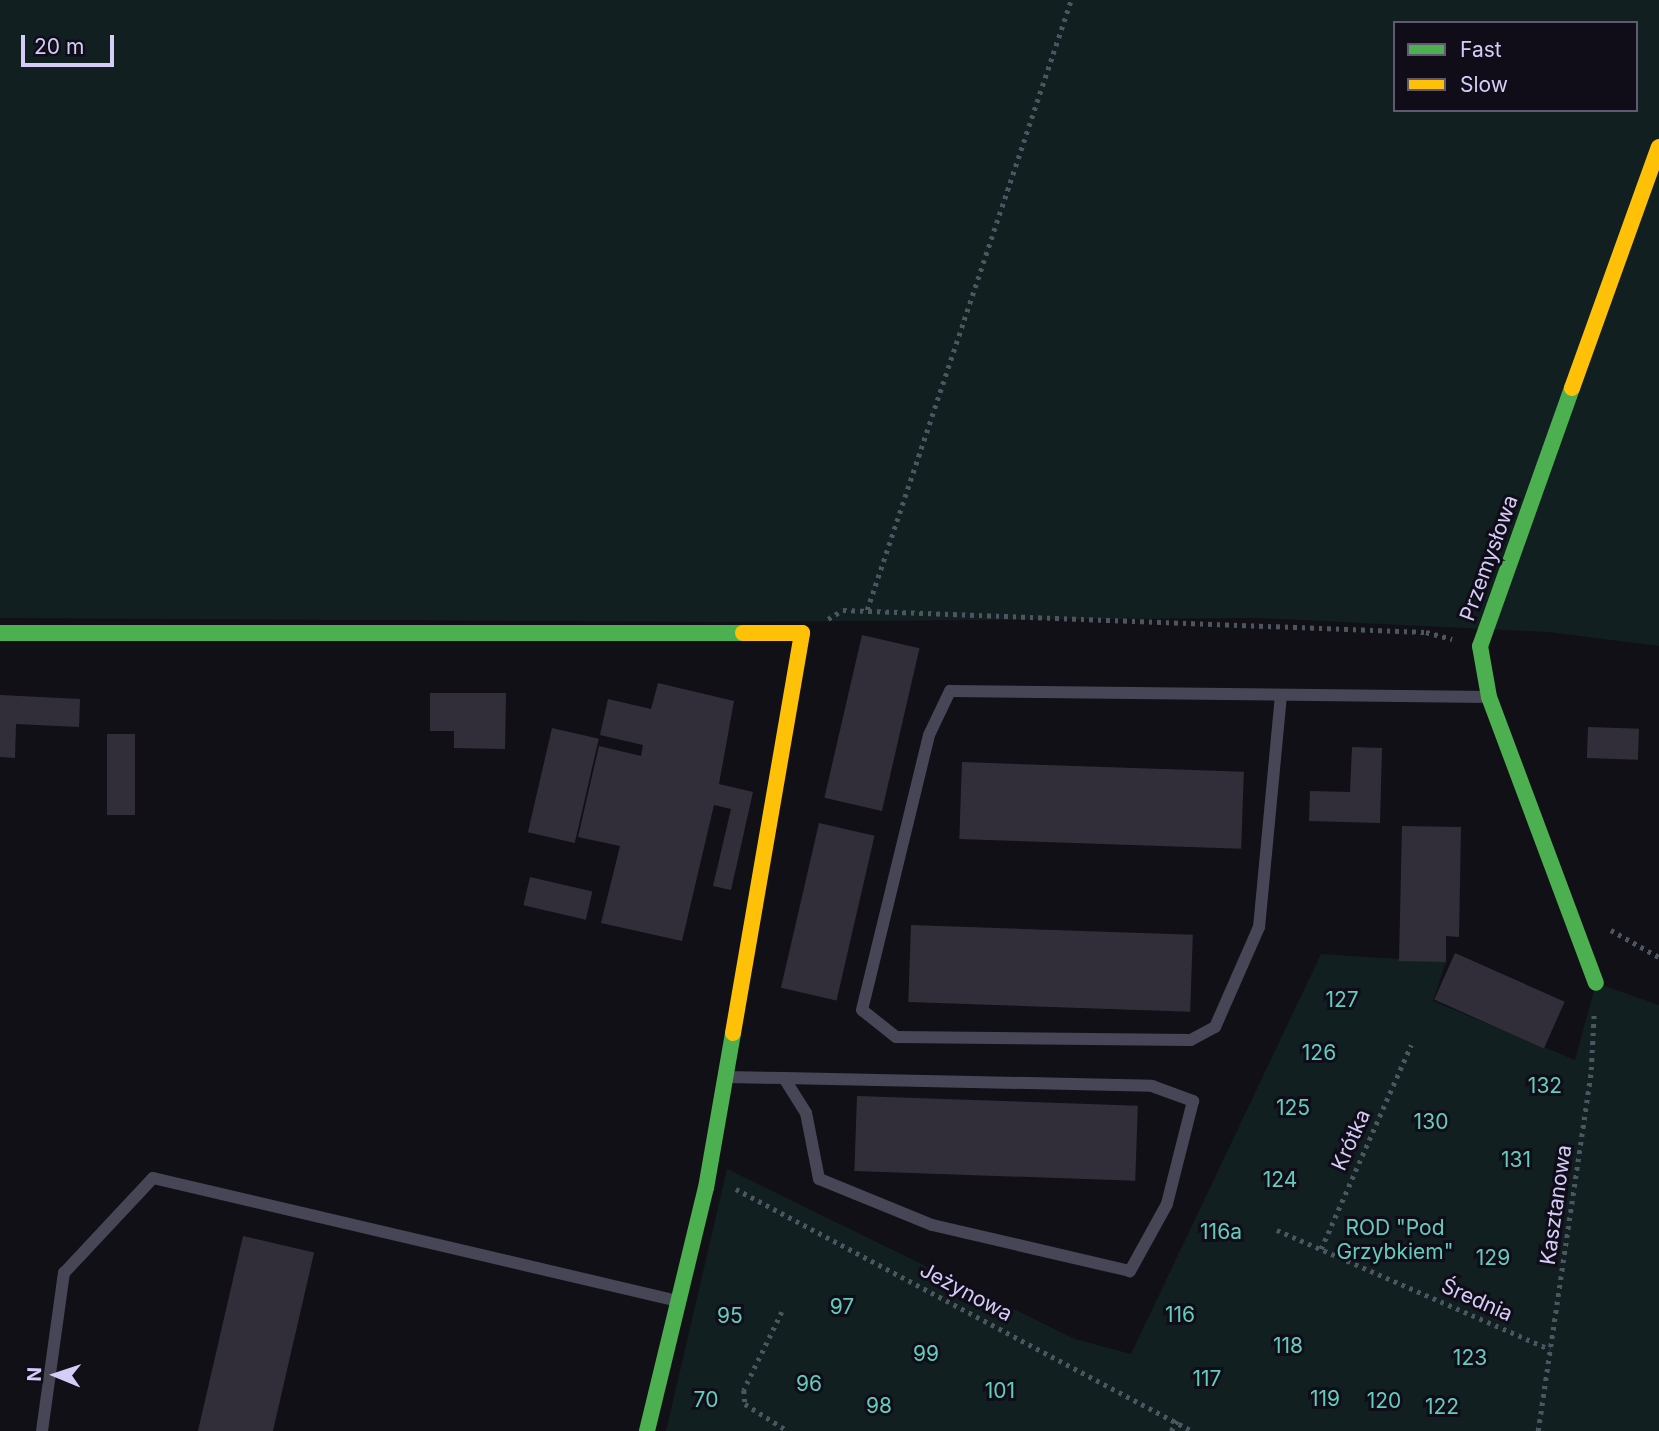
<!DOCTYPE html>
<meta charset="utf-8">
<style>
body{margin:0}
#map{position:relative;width:1659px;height:1431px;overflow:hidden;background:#111016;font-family:Inter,sans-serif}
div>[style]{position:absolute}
.green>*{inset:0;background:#111f20}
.building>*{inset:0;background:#312e3a;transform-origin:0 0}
.path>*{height:4.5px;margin-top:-2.25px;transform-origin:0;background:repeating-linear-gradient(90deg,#4c5661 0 3.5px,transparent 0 8.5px)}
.lane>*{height:12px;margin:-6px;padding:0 6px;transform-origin:6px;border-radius:6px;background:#474656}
.fast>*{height:16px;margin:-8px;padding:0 8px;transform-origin:8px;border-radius:8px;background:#4caf50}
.slow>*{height:16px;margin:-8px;padding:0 8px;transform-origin:8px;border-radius:8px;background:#ffc107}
span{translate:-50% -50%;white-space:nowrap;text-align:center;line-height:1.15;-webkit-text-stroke:6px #100d19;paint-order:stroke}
.street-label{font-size:21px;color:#d5ccf8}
.park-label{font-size:21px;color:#63cdbd}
.legend{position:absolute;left:1393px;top:21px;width:245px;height:91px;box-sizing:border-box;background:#100d19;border:2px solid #5f5972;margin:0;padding:9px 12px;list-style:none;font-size:21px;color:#d5ccf8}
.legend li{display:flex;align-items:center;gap:14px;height:35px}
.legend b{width:35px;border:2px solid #5f5972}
.north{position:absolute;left:21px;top:1340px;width:70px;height:70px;-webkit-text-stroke:5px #100d19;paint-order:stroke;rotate:272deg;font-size:19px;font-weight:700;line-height:28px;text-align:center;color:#d5ccf8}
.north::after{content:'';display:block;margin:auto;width:24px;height:32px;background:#d5ccf8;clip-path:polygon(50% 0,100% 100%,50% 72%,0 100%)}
.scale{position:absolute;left:21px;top:35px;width:93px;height:32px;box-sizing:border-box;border:4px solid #d5ccf8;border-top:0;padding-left:9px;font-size:21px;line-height:24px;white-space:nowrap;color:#d5ccf8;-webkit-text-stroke:5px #100d19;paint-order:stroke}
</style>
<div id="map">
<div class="green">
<div style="clip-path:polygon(evenodd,0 0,1659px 0,1659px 646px,1548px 632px,1259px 618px,717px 622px,0 618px,0 0,1395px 23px,1636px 23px,1636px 110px,1395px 110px,1395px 23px)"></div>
<div style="clip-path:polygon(1321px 954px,1446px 962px,1433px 1001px,1575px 1060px,1596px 983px,1659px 1005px,1659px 1431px,666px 1431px,727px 1169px,1075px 1339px,1131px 1354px)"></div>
</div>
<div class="building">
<div style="left:862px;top:635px;width:59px;height:167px;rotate:13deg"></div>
<div style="clip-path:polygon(658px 683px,734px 701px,719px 784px,753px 792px,731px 890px,713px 886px,731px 809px,714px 805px,682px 941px,601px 923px,620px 846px,578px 837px,599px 746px,641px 756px,643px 745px,600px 735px,608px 699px,651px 709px)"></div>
<div style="clip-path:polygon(430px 693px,506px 693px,505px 749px,454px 748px,454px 731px,430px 731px)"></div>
<div style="clip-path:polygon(0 695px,80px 699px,79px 727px,16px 724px,15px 758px,0 757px)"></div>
<div style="left:1588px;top:727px;width:51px;height:31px;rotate:2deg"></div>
<div style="left:552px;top:728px;width:48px;height:107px;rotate:13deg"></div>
<div style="left:107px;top:734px;width:28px;height:81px"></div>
<div style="clip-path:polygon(1352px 747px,1382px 748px,1380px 823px,1309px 821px,1310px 791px,1350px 792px)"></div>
<div style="left:962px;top:762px;width:282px;height:77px;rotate:2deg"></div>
<div style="left:819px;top:823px;width:57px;height:169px;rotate:13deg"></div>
<div style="clip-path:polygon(1402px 826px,1461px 827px,1459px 937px,1446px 936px,1446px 962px,1399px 961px)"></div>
<div style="left:530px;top:877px;width:64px;height:29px;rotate:13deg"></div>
<div style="left:911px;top:925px;width:282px;height:77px;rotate:2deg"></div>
<div style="left:1455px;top:953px;width:120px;height:51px;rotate:24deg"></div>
<div style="left:857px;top:1096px;width:281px;height:75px;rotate:2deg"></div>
<div style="left:243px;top:1236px;width:73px;height:200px;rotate:13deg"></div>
</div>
<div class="path">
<div style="left:867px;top:610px;width:643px;rotate:-71.51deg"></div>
<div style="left:828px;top:619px;width:17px;rotate:-31deg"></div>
<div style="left:843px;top:610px;width:583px;rotate:2.16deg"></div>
<div style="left:1426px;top:632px;width:27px;rotate:15deg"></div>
<div style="left:1611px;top:930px;width:55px;rotate:29.4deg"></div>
<div style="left:736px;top:1189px;width:516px;rotate:27.95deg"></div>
<div style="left:1277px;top:1230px;width:298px;rotate:23.6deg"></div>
<div style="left:1321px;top:1249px;width:223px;rotate:-66.2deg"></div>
<div style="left:782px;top:1312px;width:87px;rotate:116deg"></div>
<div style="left:744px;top:1390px;width:14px;rotate:86deg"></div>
<div style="left:745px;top:1404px;width:51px;rotate:32.1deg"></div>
<div style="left:1171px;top:1431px;width:12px;rotate:-59deg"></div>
<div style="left:1538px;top:1431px;width:365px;rotate:-81.6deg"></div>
<div style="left:1591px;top:1070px;width:58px;rotate:-87deg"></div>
</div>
<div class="lane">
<div style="left:1281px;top:695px;width:233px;rotate:95.4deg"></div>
<div style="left:1259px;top:927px;width:109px;rotate:113.7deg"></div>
<div style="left:1215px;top:1027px;width:27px;rotate:152deg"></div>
<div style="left:1191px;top:1040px;width:295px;rotate:-179.4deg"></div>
<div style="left:896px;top:1037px;width:43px;rotate:-141.5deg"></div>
<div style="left:862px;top:1010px;width:283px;rotate:-76.3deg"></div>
<div style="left:929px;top:735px;width:49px;rotate:-64.5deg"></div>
<div style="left:950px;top:691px;width:539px;rotate:0.64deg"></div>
<div style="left:725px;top:1077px;width:59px;rotate:1deg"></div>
<div style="left:784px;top:1078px;width:368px;rotate:1.2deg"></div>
<div style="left:1152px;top:1086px;width:44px;rotate:20.1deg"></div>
<div style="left:1193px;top:1101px;width:106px;rotate:104.2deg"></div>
<div style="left:1167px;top:1204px;width:77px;rotate:118.9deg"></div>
<div style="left:1130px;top:1271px;width:203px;rotate:-166.9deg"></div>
<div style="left:932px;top:1225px;width:122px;rotate:-157.8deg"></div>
<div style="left:819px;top:1179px;width:67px;rotate:-101.1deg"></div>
<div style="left:806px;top:1113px;width:41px;rotate:-122.2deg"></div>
<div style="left:42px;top:1431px;width:160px;rotate:-82.1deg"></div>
<div style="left:64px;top:1273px;width:130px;rotate:-46.9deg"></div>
<div style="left:153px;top:1178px;width:539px;rotate:13.19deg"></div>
</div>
<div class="fast">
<div style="left:1572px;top:388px;width:274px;rotate:109.6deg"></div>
<div style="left:1480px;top:646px;width:52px;rotate:80deg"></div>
<div style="left:1489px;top:697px;width:305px;rotate:69.5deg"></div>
<div style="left:0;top:633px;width:743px"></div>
<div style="left:647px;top:1431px;width:250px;rotate:-76.4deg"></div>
<div style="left:706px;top:1188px;width:157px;rotate:-80.1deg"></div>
</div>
<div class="slow">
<div style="left:1572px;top:388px;width:256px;rotate:-70.2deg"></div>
<div style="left:733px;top:1033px;width:406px;rotate:-80.2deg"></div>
<div style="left:802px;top:633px;width:59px;rotate:180deg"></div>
</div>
<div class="street-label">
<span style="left:1489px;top:558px;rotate:-70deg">Przemysłowa</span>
<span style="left:1351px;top:1140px;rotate:-66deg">Krótka</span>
<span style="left:1556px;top:1205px;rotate:-82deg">Kasztanowa</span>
<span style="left:966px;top:1292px;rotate:28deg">Jeżynowa</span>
<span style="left:1477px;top:1300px;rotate:24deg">Średnia</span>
</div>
<div class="park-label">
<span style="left:1342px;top:1000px">127</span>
<span style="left:1319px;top:1053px">126</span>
<span style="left:1545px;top:1086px">132</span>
<span style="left:1293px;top:1108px">125</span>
<span style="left:1431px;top:1122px">130</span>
<span style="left:1516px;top:1160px">131</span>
<span style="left:1280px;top:1180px">124</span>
<span style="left:1395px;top:1240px">ROD "Pod<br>Grzybkiem"</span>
<span style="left:1221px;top:1232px">116a</span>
<span style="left:1493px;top:1258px">129</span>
<span style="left:842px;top:1307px">97</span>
<span style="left:1180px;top:1315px">116</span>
<span style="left:730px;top:1316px">95</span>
<span style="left:1288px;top:1346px">118</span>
<span style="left:926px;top:1354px">99</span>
<span style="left:1470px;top:1358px">123</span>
<span style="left:1207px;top:1379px">117</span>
<span style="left:809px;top:1384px">96</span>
<span style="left:1000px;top:1391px">101</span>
<span style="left:1325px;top:1399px">119</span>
<span style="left:706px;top:1400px">70</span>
<span style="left:1384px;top:1401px">120</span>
<span style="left:879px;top:1406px">98</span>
<span style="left:1442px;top:1407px">122</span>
</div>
<ul class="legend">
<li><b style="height:9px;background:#4caf50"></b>Fast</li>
<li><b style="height:9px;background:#ffc107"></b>Slow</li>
</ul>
<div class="north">N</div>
<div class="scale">20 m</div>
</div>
